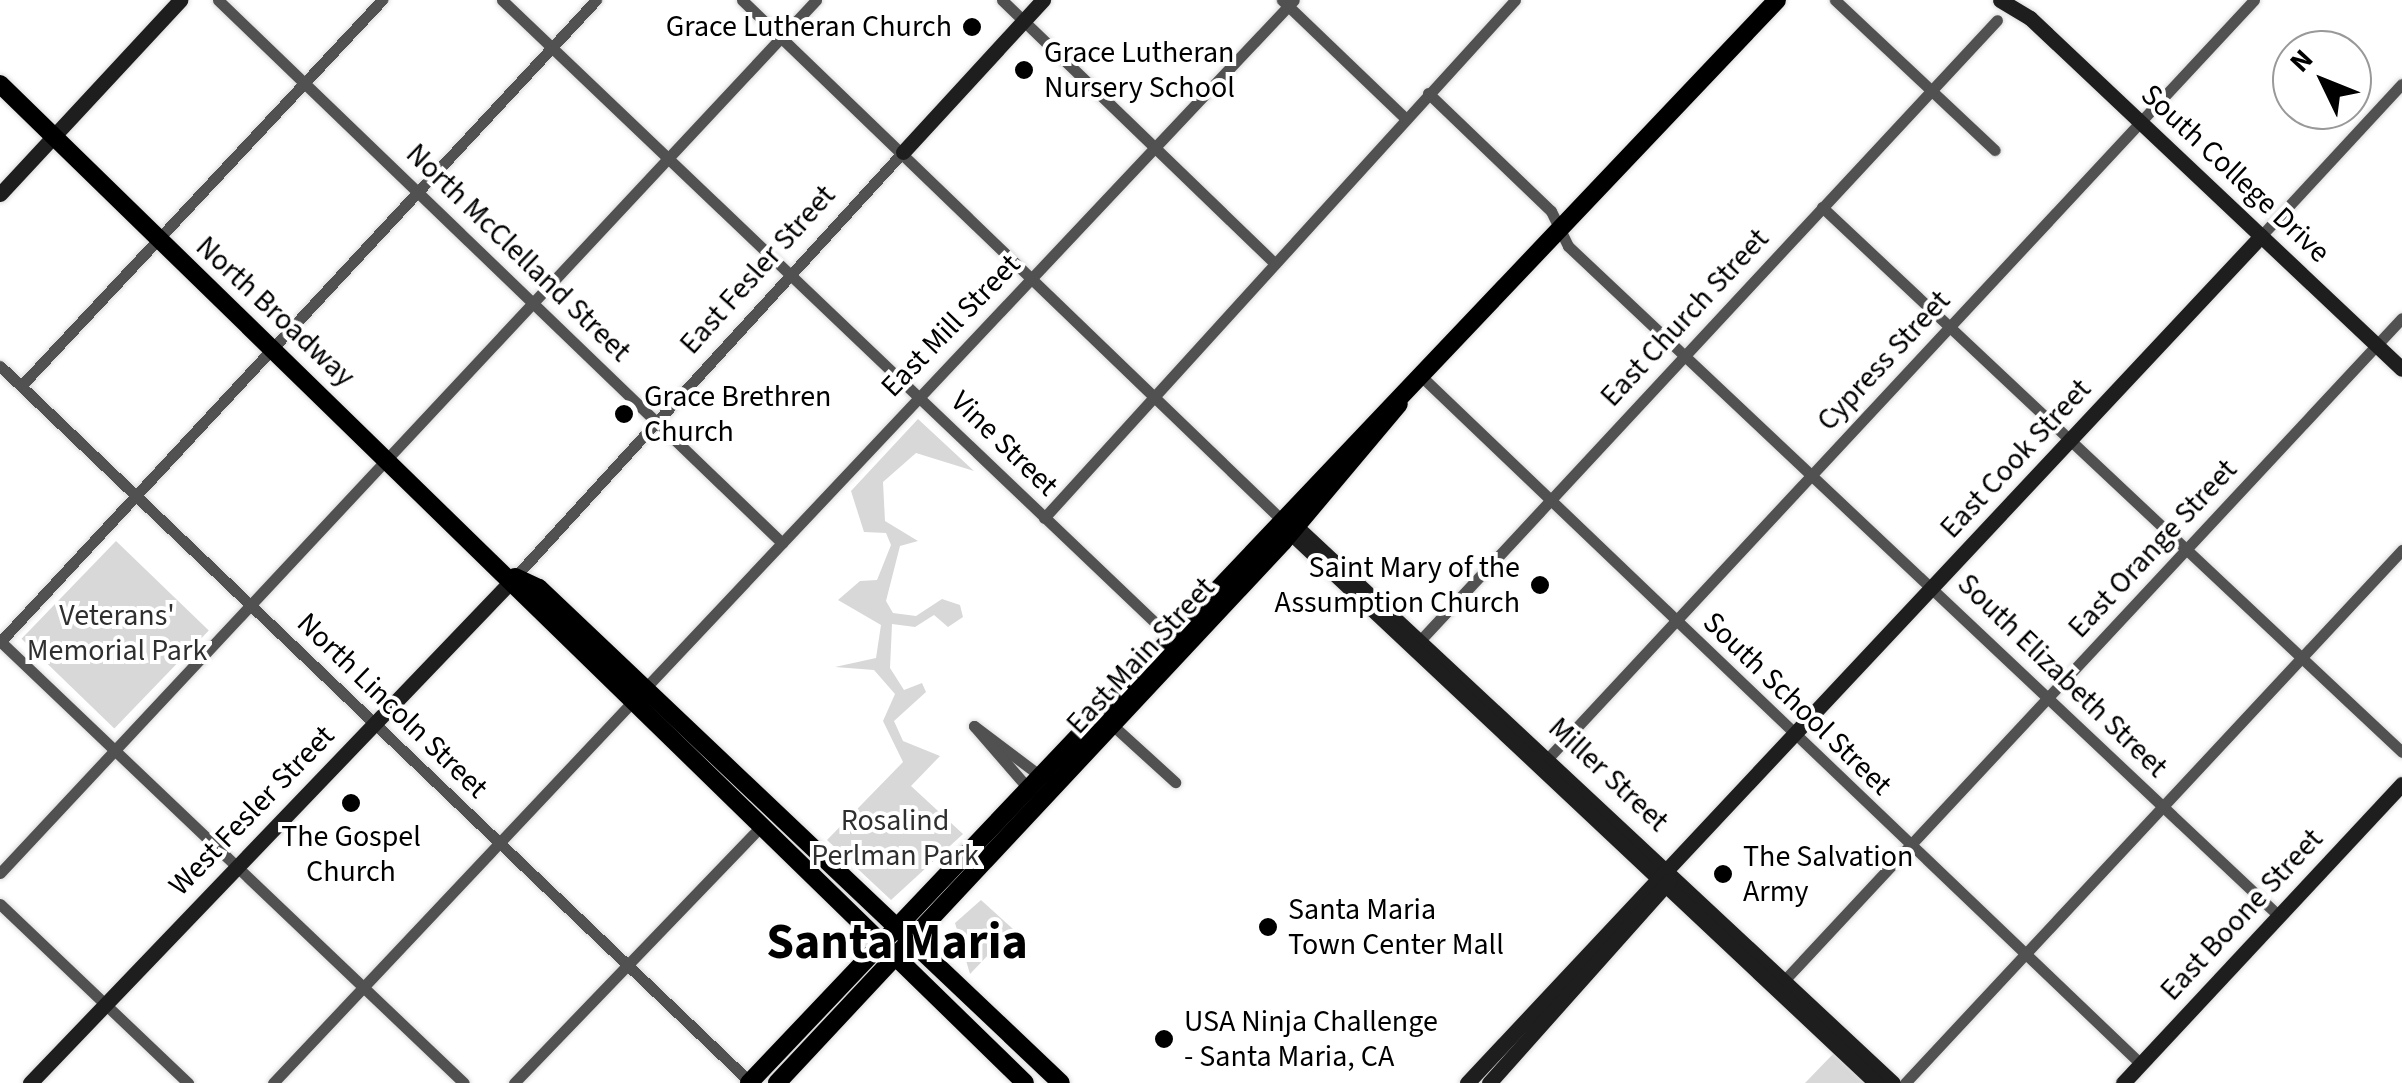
<!DOCTYPE html>
<style>
body{margin:0}
#map{position:relative;width:2402px;height:1083px;overflow:hidden;background:#fff;font-family:"Source Sans 3",sans-serif}
div>[style]{position:absolute}
.green>*{inset:0;background:#d8d8d8;transform-origin:0 0}
.roads{filter:drop-shadow(0 0 2px #dbdbdb) drop-shadow(0 0 2px #dbdbdb)}
.street>*{height:11px;margin:-5.5px;padding:0 5.5px;transform-origin:5.5px;border-radius:5.5px;background:#515151}
.secondary>*{height:15px;margin:-7.5px;padding:0 7.5px;transform-origin:7.5px;border-radius:7.5px;background:#1e1e1e}
.primary>*{height:18px;margin:-9px;padding:0 9px;transform-origin:9px;border-radius:9px;background:#000}
.dots>*{width:28px;height:28px;translate:-50% -50%;box-sizing:border-box;border:5px solid #fff;border-radius:50%}
span{translate:-50% -50%;white-space:nowrap;text-align:center;line-height:1.15;-webkit-text-stroke:8px #fff;paint-order:stroke}
.poi-label{font-size:30px;color:#000}
.right{translate:-100% -50%;text-align:right}
.left{translate:0 -50%;text-align:left}
.street-label{font-size:30px;color:#000}
.park-label{font-size:30px;color:#2f2f2f}
.town-label{font-size:50px;color:#000;font-weight:700}
.north{position:absolute;left:2272px;top:30px;width:100px;height:100px;box-sizing:border-box;background:#fff;border:2px solid #999;border-radius:50%;rotate:313deg;font-size:28px;font-weight:700;line-height:40px;text-align:center;color:#000}
.north::after{content:'';display:block;margin:auto;width:35px;height:45px;background:#000;clip-path:polygon(50% 0,100% 100%,50% 72%,0 100%)}
</style>
<div id="map">
<div class="green">
<div style="clip-path:polygon(918px 419px,974px 471px,916px 453px,883px 482px,885px 521px,918px 541px,900px 546px,886px 601px,893px 613px,916px 616px,942px 599px,960px 605px,963px 617px,948px 627px,934px 615px,915px 627px,892px 624px,890px 668px,904px 690px,922px 683px,926px 692px,894px 721px,903px 741px,940px 756px,911px 786px,963px 834px,891px 900px,827px 840px,903px 762px,883px 721px,895px 694px,874px 670px,835px 667px,876px 658px,881px 625px,838px 600px,860px 581px,877px 580px,891px 545px,886px 533px,864px 532px,851px 491px)"></div>
<div style="left:116px;top:541px;width:129px;height:136px;rotate:44deg"></div>
<div style="clip-path:polygon(981px 900px,1013px 929px,970px 974px,955px 923px)"></div>
<div style="clip-path:polygon(1834px 1053px,1865px 1083px,1805px 1083px)"></div>
</div>
<div class="roads">
<div class="street">
<div style="left:218px;top:0;width:783px;rotate:43.91deg"></div>
<div style="left:502px;top:0;width:919px;rotate:43.63deg"></div>
<div style="left:742px;top:0;width:757px;rotate:43.93deg"></div>
<div style="left:1002px;top:0;width:377px;rotate:44deg"></div>
<div style="left:1282px;top:0;width:170px;rotate:43.8deg"></div>
<div style="left:1835px;top:0;width:219px;rotate:43.2deg"></div>
<div style="left:1428px;top:93px;width:170px;rotate:43.8deg"></div>
<div style="left:1551px;top:211px;width:39px;rotate:64deg"></div>
<div style="left:1568px;top:246px;width:977px;rotate:43.3deg"></div>
<div style="left:1822px;top:207px;width:796px;rotate:43.22deg"></div>
<div style="left:2261px;top:236px;width:207px;rotate:-47.2deg"></div>
<div style="left:0;top:366px;width:1037px;rotate:43.67deg"></div>
<div style="left:1422px;top:377px;width:994px;rotate:43.7deg"></div>
<div style="left:21px;top:386px;width:529px;rotate:-46.92deg"></div>
<div style="left:1044px;top:518px;width:700px;rotate:-47.72deg"></div>
<div style="left:515px;top:577px;width:575px;rotate:-47.61deg"></div>
<div style="left:0;top:642px;width:876px;rotate:-47.13deg"></div>
<div style="left:1px;top:642px;width:639px;rotate:43.61deg"></div>
<div style="left:1414px;top:647px;width:856px;rotate:-47.08deg"></div>
<div style="left:1108px;top:721px;width:91px;rotate:42.3deg"></div>
<div style="left:974px;top:726px;width:80px;rotate:36.9deg"></div>
<div style="left:974px;top:726px;width:81px;rotate:49deg"></div>
<div style="left:1550px;top:756px;width:1033px;rotate:-47.04deg"></div>
<div style="left:0;top:873px;width:1195px;rotate:-46.93deg"></div>
<div style="left:0;top:904px;width:260px;rotate:43.6deg"></div>
<div style="left:1779px;top:986px;width:913px;rotate:-47deg"></div>
<div style="left:273px;top:1083px;width:1488px;rotate:-46.69deg"></div>
<div style="left:514px;top:1083px;width:354px;rotate:-46.1deg"></div>
<div style="left:1905px;top:1083px;width:729px;rotate:-47deg"></div>
</div>
<div class="secondary">
<div style="left:2000px;top:0;width:35px;rotate:31deg"></div>
<div style="left:2030px;top:18px;width:511px;rotate:43.34deg"></div>
<div style="left:903px;top:152px;width:207px;rotate:-47.4deg"></div>
<div style="left:0;top:194px;width:265px;rotate:-47.1deg"></div>
<div style="left:1288px;top:519px;width:827px;rotate:42.99deg"></div>
<div style="left:1291px;top:533px;width:803px;rotate:43.23deg"></div>
<div style="left:30px;top:1083px;width:701px;rotate:-46.21deg"></div>
<div style="left:1467px;top:1083px;width:1161px;rotate:-46.85deg"></div>
<div style="left:1489px;top:1083px;width:272px;rotate:-48.3deg"></div>
<div style="left:2123px;top:1083px;width:409px;rotate:-47deg"></div>
</div>
<div class="primary">
<div style="left:0;top:84px;width:1431px;rotate:44.26deg"></div>
<div style="left:515px;top:577px;width:26px;rotate:25deg"></div>
<div style="left:539px;top:588px;width:719px;rotate:43.48deg"></div>
<div style="left:749px;top:1083px;width:1493px;rotate:-46.49deg"></div>
<div style="left:777px;top:1083px;width:741px;rotate:-46.91deg"></div>
<div style="left:1283px;top:542px;width:180px;rotate:-50deg"></div>
</div>
</div>
<div class="dots">
<div style="left:972px;top:27px;background:#000"></div>
<div style="left:1024px;top:70px;background:#000"></div>
<div style="left:624px;top:414px;background:#000"></div>
<div style="left:1540px;top:585px;background:#000"></div>
<div style="left:351px;top:803px;background:#000"></div>
<div style="left:1723px;top:874px;background:#000"></div>
<div style="left:1268px;top:927px;background:#000"></div>
<div style="left:1164px;top:1039px;background:#000"></div>
</div>
<div class="poi-label">
<span class="right" style="left:952px;top:27px">Grace Lutheran Church</span>
<span class="left" style="left:1044px;top:70px">Grace Lutheran<br>Nursery School</span>
<span class="left" style="left:644px;top:414px">Grace Brethren<br>Church</span>
<span class="right" style="left:1520px;top:585px">Saint Mary of the<br>Assumption Church</span>
<span style="left:351px;top:854px">The Gospel<br>Church</span>
<span class="left" style="left:1743px;top:874px">The Salvation<br>Army</span>
<span class="left" style="left:1288px;top:927px">Santa Maria<br>Town Center Mall</span>
<span class="left" style="left:1184px;top:1039px">USA Ninja Challenge<br>- Santa Maria, CA</span>
</div>
<div class="street-label">
<span style="left:2235px;top:174px;rotate:43deg">South College Drive</span>
<span style="left:518px;top:253px;rotate:44deg">North McClelland Street</span>
<span style="left:758px;top:270px;rotate:-48deg">East Fesler Street</span>
<span style="left:275px;top:312px;rotate:43deg">North Broadway</span>
<span style="left:1685px;top:318px;rotate:-47deg">East Church Street</span>
<span style="left:951px;top:326px;rotate:-46deg">East Mill Street</span>
<span style="left:1884px;top:361px;rotate:-47deg">Cypress Street</span>
<span style="left:1004px;top:444px;rotate:44deg">Vine Street</span>
<span style="left:2016px;top:459px;rotate:-47deg">East Cook Street</span>
<span style="left:2153px;top:549px;rotate:-47deg">East Orange Street</span>
<span style="left:1141px;top:656px;rotate:-47deg">East Main Street</span>
<span style="left:2062px;top:676px;rotate:44deg">South Elizabeth Street</span>
<span style="left:1797px;top:704px;rotate:44deg">South School Street</span>
<span style="left:392px;top:706px;rotate:44deg">North Lincoln Street</span>
<span style="left:1608px;top:775px;rotate:43deg">Miller Street</span>
<span style="left:252px;top:811px;rotate:-46deg">West Fesler Street</span>
<span style="left:2242px;top:915px;rotate:-47deg">East Boone Street</span>
</div>
<div class="park-label">
<span style="left:117px;top:633px">Veterans'<br>Memorial Park</span>
<span style="left:895px;top:838px">Rosalind<br>Perlman Park</span>
</div>
<div class="town-label">
<span style="left:897px;top:943px">Santa Maria</span>
</div>
<div class="north">N</div>
</div>
